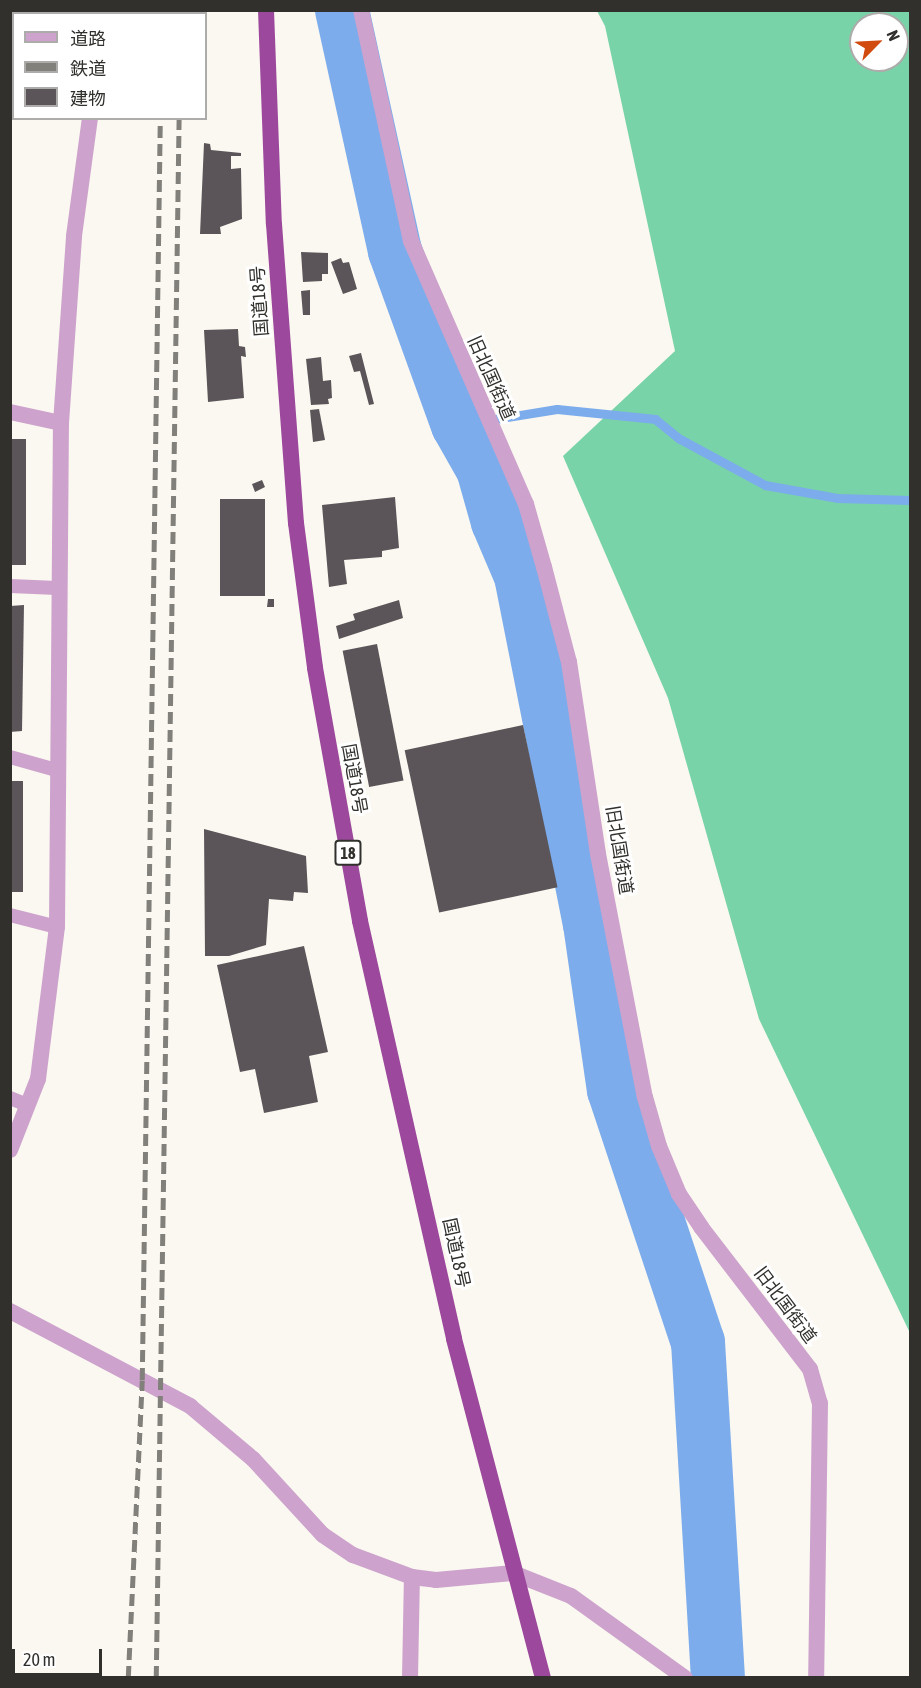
<!DOCTYPE html>
<meta charset="utf-8">
<style>
body{margin:0}
#map{position:relative;width:921px;height:1688px;overflow:hidden;background:#faf8f0;font-family:"Asap Condensed","Noto Sans JP",sans-serif}
div>[style]{position:absolute}
.forest>*{inset:0;background:#79d3a8}
.stream>*{height:9px;margin:-4.5px;padding:0 4.5px;transform-origin:4.5px;border-radius:4.5px;background:#7cacec}
.river>*{height:54px;margin:-27px;padding:0 27px;transform-origin:27px;border-radius:27px;background:#7cacec}
.building>*{inset:0;background:#5b5559;transform-origin:0 0}
.service>*{height:14px;margin:-7px;padding:0 7px;transform-origin:7px;border-radius:7px;background:#cda2cc}
.minor>*{height:16px;margin:-8px;padding:0 8px;transform-origin:8px;border-radius:8px;background:#cda2cc}
.tertiary>*{height:16px;margin:-8px;padding:0 8px;transform-origin:8px;border-radius:8px;background:#cda2cc}
.trunk>*{height:16px;margin:-8px;padding:0 8px;transform-origin:8px;border-radius:8px;background:#9c489c}
.rail>*{height:4.5px;margin-top:-2.25px;transform-origin:0;background:repeating-linear-gradient(90deg,#82807b 0 12px,transparent 0 18px)}
span{translate:-50% -50%;white-space:nowrap;text-align:center;line-height:1.15;-webkit-text-stroke:6px #fff;paint-order:stroke}
.shield-label span{padding:2px 4px;background:#fff;border:2px solid;border-radius:4px;-webkit-text-stroke-width:0}
.shield-label{font-size:16px;color:#31302d;font-weight:700}
.street-label{font-size:18px;color:#31302d}
.frame{position:absolute;inset:0;border:12px solid #31302d;pointer-events:none}
.legend{position:absolute;left:12px;top:12px;width:195px;height:108px;box-sizing:border-box;background:#fff;border:2px solid #adacab;margin:0;padding:8px 10px;list-style:none;font-size:18px;color:#31302d}
.legend li{display:flex;align-items:center;gap:12px;height:30px}
.legend b{width:30px;border:2px solid #adacab}
.north{position:absolute;left:849px;top:12px;width:60px;height:60px;box-sizing:border-box;background:#fff;border:2px solid #adacab;border-radius:50%;rotate:66deg;font-size:16px;font-weight:700;line-height:24px;text-align:center;color:#31302d}
.north::after{content:'';display:block;margin:auto;width:21px;height:27px;background:#d14b0f;clip-path:polygon(50% 0,100% 100%,50% 72%,0 100%)}
.scale{position:absolute;left:12px;top:1649px;width:90px;height:27px;box-sizing:border-box;border:3px solid #31302d;border-top:0;padding-left:8px;font-size:18px;line-height:21px;white-space:nowrap;color:#31302d;-webkit-text-stroke:4px #fff;paint-order:stroke}
</style>
<div id="map">
<div class="forest">
<div style="clip-path:polygon(evenodd,597px 11px,910px 11px,910px 1333px,759px 1019px,668px 698px,563px 456px,675px 351px,605px 26px,597px 11px,861px 24px,897px 24px,897px 60px,861px 60px,861px 24px)"></div>
</div>
<div class="stream">
<div style="left:458px;top:425px;width:100px;rotate:-9.2deg"></div>
<div style="left:557px;top:409px;width:99px;rotate:5.8deg"></div>
<div style="left:655px;top:419px;width:32px;rotate:39deg"></div>
<div style="left:680px;top:439px;width:97px;rotate:28.4deg"></div>
<div style="left:765px;top:485px;width:73px;rotate:10.2deg"></div>
<div style="left:837px;top:498px;width:73px;rotate:1.6deg"></div>
</div>
<div class="river">
<div style="left:342px;top:10px;width:247px;rotate:77.6deg"></div>
<div style="left:395px;top:251px;width:185px;rotate:70.1deg"></div>
<div style="left:458px;top:425px;width:51px;rotate:60.4deg"></div>
<div style="left:483px;top:469px;width:55px;rotate:74.2deg"></div>
<div style="left:498px;top:522px;width:59px;rotate:66.9deg"></div>
<div style="left:521px;top:576px;width:355px;rotate:78.8deg"></div>
<div style="left:590px;top:924px;width:168px;rotate:81.8deg"></div>
<div style="left:614px;top:1090px;width:266px;rotate:71.6deg"></div>
<div style="left:698px;top:1342px;width:337px;rotate:86.6deg"></div>
</div>
<div class="building">
<div style="clip-path:polygon(204px 143px,210px 144px,211px 150px,241px 153px,241px 156px,231px 156px,231px 169px,241px 168px,242px 219px,220px 227px,221px 234px,200px 234px)"></div>
<div style="clip-path:polygon(301px 252px,328px 253px,328px 274px,322px 274px,322px 281px,303px 282px)"></div>
<div style="clip-path:polygon(341px 258px,343px 263px,349px 262px,357px 289px,343px 294px,331px 262px)"></div>
<div style="clip-path:polygon(310px 290px,310px 315px,303px 315px,301px 291px)"></div>
<div style="clip-path:polygon(238px 329px,239px 346px,245px 347px,246px 357px,241px 356px,244px 398px,208px 402px,204px 330px)"></div>
<div style="clip-path:polygon(361px 353px,374px 404px,369px 405px,360px 371px,354px 372px,349px 356px)"></div>
<div style="clip-path:polygon(321px 357px,323px 381px,331px 380px,332px 398px,328px 399px,329px 404px,311px 405px,306px 359px)"></div>
<div style="clip-path:polygon(319px 409px,325px 440px,313px 442px,310px 410px)"></div>
<div style="left:10px;top:439px;width:16px;height:126px"></div>
<div style="clip-path:polygon(262px 480px,265px 487px,255px 492px,252px 484px)"></div>
<div style="clip-path:polygon(395px 497px,399px 548px,382px 551px,382px 557px,344px 560px,347px 584px,329px 587px,322px 505px)"></div>
<div style="left:220px;top:499px;width:45px;height:97px"></div>
<div style="clip-path:polygon(268px 599px,274px 599px,274px 607px,267px 607px)"></div>
<div style="clip-path:polygon(399px 600px,403px 618px,339px 639px,336px 626px,355px 620px,353px 614px)"></div>
<div style="clip-path:polygon(24px 605px,22px 731px,10px 732px,10px 606px)"></div>
<div style="left:377px;top:644px;width:139px;height:35px;rotate:79deg"></div>
<div style="left:523px;top:725px;width:166px;height:121px;rotate:78deg"></div>
<div style="left:10px;top:781px;width:13px;height:111px"></div>
<div style="clip-path:polygon(204px 829px,306px 856px,308px 893px,294px 892px,293px 901px,269px 899px,266px 945px,229px 956px,205px 956px)"></div>
<div style="clip-path:polygon(304px 946px,328px 1052px,309px 1056px,318px 1102px,264px 1113px,255px 1069px,240px 1072px,217px 965px)"></div>
</div>
<div class="service">
<div style="left:10px;top:586px;width:47px;rotate:2.4deg"></div>
<div style="left:10px;top:757px;width:48px;rotate:15.8deg"></div>
<div style="left:10px;top:915px;width:49px;rotate:14.3deg"></div>
<div style="left:10px;top:1098px;width:18px;rotate:22deg"></div>
</div>
<div class="minor">
<div style="left:361px;top:10px;width:236px;rotate:77.8deg"></div>
<div style="left:411px;top:241px;width:287px;rotate:66.4deg"></div>
<div style="left:526px;top:504px;width:66px;rotate:74.1deg"></div>
<div style="left:544px;top:567px;width:98px;rotate:75.3deg"></div>
<div style="left:569px;top:662px;width:194px;rotate:81.4deg"></div>
<div style="left:598px;top:854px;width:248px;rotate:79.1deg"></div>
<div style="left:645px;top:1097px;width:51px;rotate:74.1deg"></div>
<div style="left:659px;top:1146px;width:52px;rotate:67.4deg"></div>
<div style="left:679px;top:1194px;width:40px;rotate:56deg"></div>
<div style="left:701px;top:1227px;width:179px;rotate:52.5deg"></div>
<div style="left:810px;top:1369px;width:35px;rotate:74deg"></div>
<div style="left:820px;top:1403px;width:275px;rotate:90.8deg"></div>
<div style="left:10px;top:412px;width:52px;rotate:12.2deg"></div>
<div style="left:513px;top:1573px;width:62px;rotate:21.6deg"></div>
<div style="left:571px;top:1596px;width:140px;rotate:35.7deg"></div>
<div style="left:410px;top:1678px;width:101px;rotate:-88.9deg"></div>
</div>
<div class="tertiary">
<div style="left:107px;top:14px;width:4px;rotate:-90deg"></div>
<div style="left:10px;top:1150px;width:76px;rotate:-68.5deg"></div>
<div style="left:38px;top:1079px;width:153px;rotate:-82.9deg"></div>
<div style="left:57px;top:927px;width:504px;rotate:-89.55deg"></div>
<div style="left:61px;top:423px;width:187px;rotate:-86deg"></div>
<div style="left:74px;top:236px;width:119px;rotate:-82.3deg"></div>
<div style="left:10px;top:1311px;width:204px;rotate:27.8deg"></div>
<div style="left:190px;top:1406px;width:82px;rotate:40.1deg"></div>
<div style="left:253px;top:1459px;width:103px;rotate:47.4deg"></div>
<div style="left:323px;top:1535px;width:36px;rotate:34deg"></div>
<div style="left:353px;top:1555px;width:63px;rotate:20.4deg"></div>
<div style="left:412px;top:1577px;width:24px;rotate:7deg"></div>
<div style="left:436px;top:1580px;width:77px;rotate:-5.2deg"></div>
</div>
<div class="trunk">
<div style="left:266px;top:10px;width:214px;rotate:87.9deg"></div>
<div style="left:274px;top:224px;width:300px;rotate:85.8deg"></div>
<div style="left:296px;top:523px;width:146px;rotate:82.5deg"></div>
<div style="left:315px;top:668px;width:257px;rotate:79.9deg"></div>
<div style="left:360px;top:921px;width:428px;rotate:77.3deg"></div>
<div style="left:454px;top:1339px;width:350px;rotate:75.3deg"></div>
</div>
<div class="rail">
<div style="left:161px;top:14px;width:4px;rotate:-90deg"></div>
<div style="left:180px;top:14px;width:4px;rotate:-90deg"></div>
<div style="left:128px;top:1678px;width:298px;rotate:-87.3deg"></div>
<div style="left:142px;top:1380px;width:1262px;rotate:-89.18deg"></div>
<div style="left:156px;top:1678px;width:1560px;rotate:-89.16deg"></div>
</div>
<div class="shield-label">
<span style="left:348px;top:853px">18</span>
</div>
<div class="street-label">
<span style="left:260px;top:301px;rotate:-94deg">国道18号</span>
<span style="left:491px;top:378px;rotate:66deg">旧北国街道</span>
<span style="left:354px;top:779px;rotate:80deg">国道18号</span>
<span style="left:619px;top:850px;rotate:81deg">旧北国街道</span>
<span style="left:456px;top:1253px;rotate:78deg">国道18号</span>
<span style="left:785px;top:1305px;rotate:53deg">旧北国街道</span>
</div>
<div class="frame"></div>
<ul class="legend">
<li><b style="height:8px;background:#cda2cc"></b>道路</li>
<li><b style="height:8px;background:#82807b"></b>鉄道</li>
<li><b style="height:16px;background:#5b5559"></b>建物</li>
</ul>
<div class="north">N</div>
<div class="scale">20 m</div>
</div>
